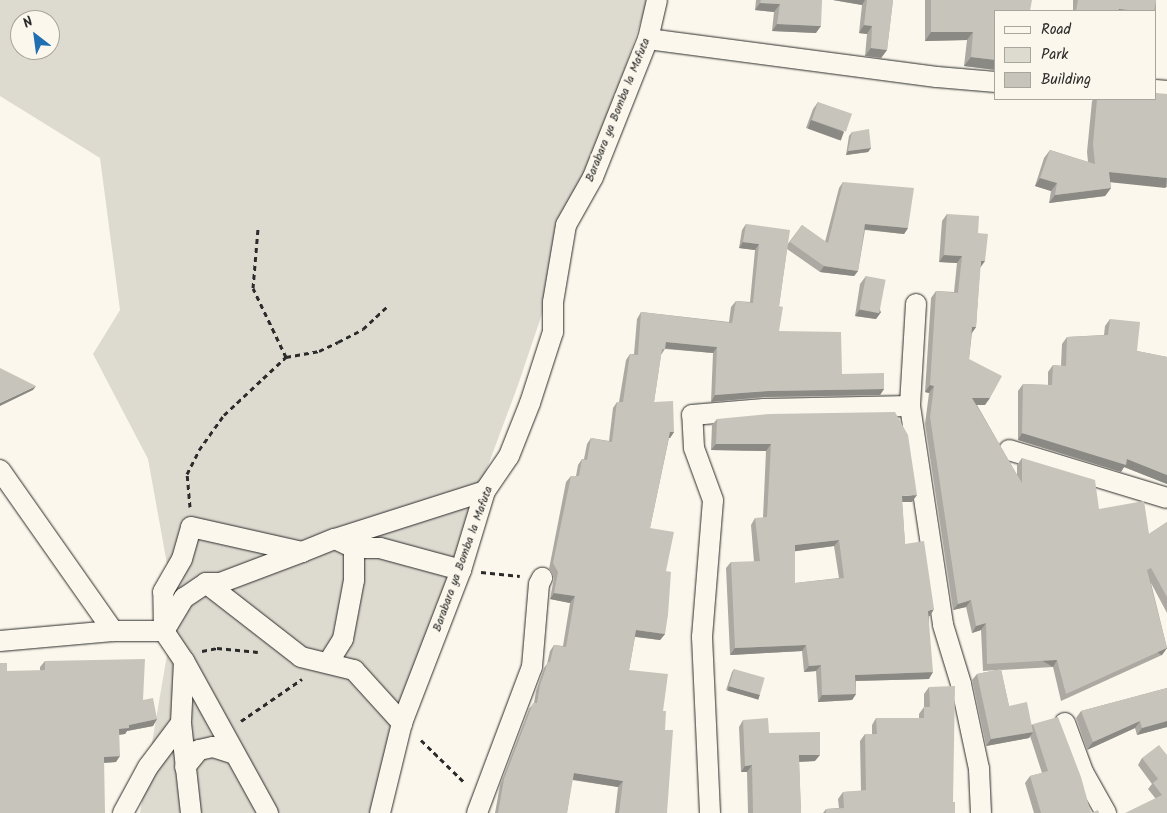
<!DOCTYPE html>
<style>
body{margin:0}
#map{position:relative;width:1167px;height:813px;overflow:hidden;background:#fbf7ec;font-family:Kalam,sans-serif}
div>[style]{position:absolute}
.green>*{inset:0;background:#dddad0}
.path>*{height:3px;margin-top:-1.5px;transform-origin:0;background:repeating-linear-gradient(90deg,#2b2b2b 0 5px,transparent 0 9px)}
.roads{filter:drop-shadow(0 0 1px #2b2b2b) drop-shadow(0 0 1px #2b2b2b)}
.street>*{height:20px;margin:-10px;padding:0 10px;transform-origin:10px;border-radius:10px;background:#fbf7ec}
.wall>*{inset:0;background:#aba9a2;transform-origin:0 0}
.shaded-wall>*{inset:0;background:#8b8984;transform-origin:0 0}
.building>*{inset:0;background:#c7c4bc;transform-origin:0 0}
span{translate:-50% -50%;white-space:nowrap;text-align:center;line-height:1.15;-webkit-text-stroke:5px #fbf7ec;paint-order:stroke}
.street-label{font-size:12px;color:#2b2b2b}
.legend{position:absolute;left:994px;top:10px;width:162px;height:90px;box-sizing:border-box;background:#fbf7ec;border:1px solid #a8a59f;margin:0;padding:6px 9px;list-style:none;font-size:15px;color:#2b2b2b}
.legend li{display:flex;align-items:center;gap:10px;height:25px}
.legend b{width:25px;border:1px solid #a8a59f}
.north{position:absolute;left:10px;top:10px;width:50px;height:50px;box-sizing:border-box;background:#fbf7ec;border:1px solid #a8a59f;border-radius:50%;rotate:330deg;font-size:14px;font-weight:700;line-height:20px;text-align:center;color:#2b2b2b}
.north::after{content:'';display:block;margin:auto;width:18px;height:22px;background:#1f6fb2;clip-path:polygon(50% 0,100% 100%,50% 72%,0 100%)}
</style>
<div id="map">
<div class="green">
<div style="clip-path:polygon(evenodd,0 0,648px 0,518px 385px,473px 506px,376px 813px,140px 813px,175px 608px,148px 459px,93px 354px,120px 310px,100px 158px,0 96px,0 0,20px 20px,50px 20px,50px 50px,20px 50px,20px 20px)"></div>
</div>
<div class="path">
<div style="left:286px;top:357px;width:34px;rotate:-10deg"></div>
<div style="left:319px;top:351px;width:21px;rotate:-25deg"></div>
<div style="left:338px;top:342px;width:28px;rotate:-27deg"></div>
<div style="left:363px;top:329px;width:33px;rotate:-43deg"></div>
<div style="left:190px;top:507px;width:33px;rotate:-95deg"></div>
<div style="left:187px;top:474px;width:27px;rotate:-63deg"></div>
<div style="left:199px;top:450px;width:43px;rotate:-54.5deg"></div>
<div style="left:224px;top:415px;width:85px;rotate:-43.1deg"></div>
<div style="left:286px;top:357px;width:76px;rotate:-115.6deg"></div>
<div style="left:253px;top:288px;width:59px;rotate:-85.2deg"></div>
<div style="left:481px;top:572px;width:39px;rotate:6deg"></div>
<div style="left:202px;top:651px;width:15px;rotate:-11deg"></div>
<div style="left:217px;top:648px;width:41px;rotate:5.6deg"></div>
<div style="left:241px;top:721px;width:74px;rotate:-34.5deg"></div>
<div style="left:421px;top:740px;width:62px;rotate:44.3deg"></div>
</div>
<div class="roads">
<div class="street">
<div style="left:648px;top:39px;width:291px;rotate:7.5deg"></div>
<div style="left:937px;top:77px;width:59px;rotate:4.8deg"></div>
<div style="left:1156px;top:90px;width:11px;rotate:5deg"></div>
<div style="left:916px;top:304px;width:102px;rotate:93.4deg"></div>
<div style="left:910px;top:406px;width:221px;rotate:81.4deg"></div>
<div style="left:943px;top:625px;width:62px;rotate:73deg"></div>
<div style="left:961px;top:684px;width:87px;rotate:78deg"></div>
<div style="left:979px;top:769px;width:44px;rotate:87.4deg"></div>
<div style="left:1009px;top:450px;width:165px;rotate:16.9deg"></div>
<div style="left:0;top:470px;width:197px;rotate:54.9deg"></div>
<div style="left:335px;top:539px;width:21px;rotate:25deg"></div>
<div style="left:354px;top:548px;width:26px"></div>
<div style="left:380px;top:548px;width:84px;rotate:15.2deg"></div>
<div style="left:206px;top:583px;width:120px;rotate:37.9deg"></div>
<div style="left:301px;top:657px;width:55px;rotate:13.8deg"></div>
<div style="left:354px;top:670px;width:72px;rotate:47.8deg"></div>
<div style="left:164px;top:631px;width:39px;rotate:-59deg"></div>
<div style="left:184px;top:598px;width:27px;rotate:-34deg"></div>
<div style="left:206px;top:583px;width:14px"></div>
<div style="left:220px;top:583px;width:88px;rotate:-20.7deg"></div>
<div style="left:0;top:641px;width:113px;rotate:-5.1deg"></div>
<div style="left:113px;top:631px;width:51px"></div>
<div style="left:184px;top:661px;width:62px;rotate:92.8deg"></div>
<div style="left:181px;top:723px;width:91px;rotate:83.7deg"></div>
<div style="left:328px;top:663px;width:28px;rotate:-58deg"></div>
<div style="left:343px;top:639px;width:60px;rotate:-79.4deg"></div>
<div style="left:354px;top:580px;width:32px;rotate:-90deg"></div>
<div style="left:1065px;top:723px;width:52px;rotate:69.8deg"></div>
<div style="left:1083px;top:772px;width:47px;rotate:60.7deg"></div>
<div style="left:185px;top:767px;width:22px;rotate:-51deg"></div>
<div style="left:199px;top:750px;width:14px;rotate:-12deg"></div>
<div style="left:213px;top:747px;width:23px;rotate:18deg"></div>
<div style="left:123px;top:813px;width:52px;rotate:-61.5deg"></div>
<div style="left:148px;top:767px;width:55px;rotate:-53.1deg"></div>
<div style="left:268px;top:813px;width:174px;rotate:-118.9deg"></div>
<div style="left:184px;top:661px;width:36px;rotate:-124deg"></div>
<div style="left:164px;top:631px;width:39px;rotate:-91deg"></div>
<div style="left:163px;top:592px;width:38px;rotate:-60deg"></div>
<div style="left:182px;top:559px;width:33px;rotate:-74deg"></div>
<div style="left:191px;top:527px;width:114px;rotate:12.7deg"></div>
<div style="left:302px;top:552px;width:35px;rotate:-22deg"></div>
<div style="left:335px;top:539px;width:157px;rotate:-17.7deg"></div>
<div style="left:380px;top:813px;width:93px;rotate:-76.3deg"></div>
<div style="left:402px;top:723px;width:164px;rotate:-68.9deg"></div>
<div style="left:461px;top:570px;width:83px;rotate:-73.1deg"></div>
<div style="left:485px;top:491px;width:42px;rotate:-55.6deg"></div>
<div style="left:509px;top:456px;width:57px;rotate:-68.4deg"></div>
<div style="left:530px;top:403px;width:75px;rotate:-72.1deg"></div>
<div style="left:553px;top:332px;width:30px;rotate:-90deg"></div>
<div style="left:553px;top:302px;width:78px;rotate:-80.4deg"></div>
<div style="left:566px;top:225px;width:55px;rotate:-60.6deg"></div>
<div style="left:593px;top:177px;width:149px;rotate:-68.3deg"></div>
<div style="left:648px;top:39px;width:40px;rotate:-77deg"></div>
<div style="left:477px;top:813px;width:156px;rotate:-69.4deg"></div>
<div style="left:532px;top:667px;width:83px;rotate:-85.2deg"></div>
<div style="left:539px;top:584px;width:7px;rotate:-63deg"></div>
<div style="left:710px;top:813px;width:176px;rotate:-92.6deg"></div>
<div style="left:702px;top:637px;width:137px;rotate:-85.4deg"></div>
<div style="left:713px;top:500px;width:55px;rotate:-110.1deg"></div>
<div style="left:694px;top:448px;width:33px;rotate:-93deg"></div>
<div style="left:692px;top:415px;width:72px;rotate:-4.8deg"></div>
<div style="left:764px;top:409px;width:146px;rotate:-1.2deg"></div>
</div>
</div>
<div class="wall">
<div style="clip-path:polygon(756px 0,822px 0,816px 33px,772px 31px,774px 12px,755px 10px)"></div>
<div style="clip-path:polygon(833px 0,893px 0,887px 50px,881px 58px,865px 56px,867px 34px,859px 33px,862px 5px)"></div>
<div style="clip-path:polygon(925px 0,1032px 0,996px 11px,996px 70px,964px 66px,967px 40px,925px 41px)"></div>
<div style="left:1073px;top:0;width:83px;height:11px"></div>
<div style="clip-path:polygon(1167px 94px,1167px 187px,1110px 181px,1111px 188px,1105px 196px,1049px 203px,1051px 191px,1035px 186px,1044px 158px,1050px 150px,1088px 162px,1087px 152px,1092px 101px,1094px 99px,1156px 99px)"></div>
<div style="clip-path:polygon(818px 102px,844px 132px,839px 140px,806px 128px,813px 109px)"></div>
<div style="clip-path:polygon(852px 132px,871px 148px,868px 152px,846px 155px,849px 136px)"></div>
<div style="clip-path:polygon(843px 182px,908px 228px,904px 234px,865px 230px,858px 271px,854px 276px,820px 272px,787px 249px,779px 306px,779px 331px,842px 374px,884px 389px,880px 395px,764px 397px,711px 402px,713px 353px,665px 349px,661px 355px,654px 402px,674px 432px,670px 438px,669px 438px,650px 528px,666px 571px,665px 634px,660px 640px,635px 637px,629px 670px,663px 711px,667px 813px,615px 813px,618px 787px,572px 780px,567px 813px,495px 813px,500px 785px,529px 709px,534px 703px,536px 691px,544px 668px,547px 664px,550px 651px,554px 645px,563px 646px,570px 603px,550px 599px,554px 578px,549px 569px,566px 482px,571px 476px,576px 476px,578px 465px,582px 459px,584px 459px,587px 444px,591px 438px,609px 441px,613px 408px,617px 402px,619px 402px,626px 360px,630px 354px,634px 354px,637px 319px,641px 312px,729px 322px,731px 307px,736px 301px,750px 302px,755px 250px,739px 248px,742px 230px,746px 224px,787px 245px,802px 225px,825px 242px,839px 188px)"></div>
<div style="clip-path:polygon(947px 214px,978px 233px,980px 268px,976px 327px,972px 333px,969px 359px,985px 405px,977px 405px,1017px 475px,1017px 465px,1022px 458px,1099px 509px,1149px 534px,1167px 522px,1167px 613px,1151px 583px,1167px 648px,1162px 655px,1061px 701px,1053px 667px,1001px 670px,1009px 706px,1032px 725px,1033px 724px,1091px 813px,1099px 813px,1034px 813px,1025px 783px,1030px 776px,1042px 773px,1030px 736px,1029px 738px,986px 746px,972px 680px,977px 674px,997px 670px,983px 671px,981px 630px,972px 633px,966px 607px,953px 610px,925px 424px,929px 393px,925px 392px,931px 298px,936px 291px,954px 292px,957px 263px,939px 262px,942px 221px)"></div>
<div style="clip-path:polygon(866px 276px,881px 312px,876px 319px,855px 316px,860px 284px)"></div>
<div style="clip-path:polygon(1110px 319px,1137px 351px,1167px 357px,1167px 484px,1124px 467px,1121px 472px,1018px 440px,1018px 391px,1023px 384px,1048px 385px,1048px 372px,1053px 365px,1061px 366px,1062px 344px,1067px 337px,1104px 335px,1105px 326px)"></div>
<div style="clip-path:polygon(evenodd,717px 419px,912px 502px,902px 502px,905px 544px,930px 616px,929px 616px,929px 679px,856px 681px,856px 694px,852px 700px,818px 702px,816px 671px,804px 672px,802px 651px,730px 655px,726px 568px,731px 562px,754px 562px,751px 525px,755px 518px,763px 518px,766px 451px,711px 450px,712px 425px,717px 419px,834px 546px,839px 578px,795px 583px,795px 551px,834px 546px)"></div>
<div style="clip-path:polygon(45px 661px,143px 700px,157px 719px,153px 726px,127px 731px,125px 734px,119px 735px,116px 762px,104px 763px,40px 670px,40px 667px)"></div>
<div style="clip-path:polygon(734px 669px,760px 695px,757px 699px,726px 690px,732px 672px)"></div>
<div style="clip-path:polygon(929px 687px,955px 813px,823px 813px,826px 809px,839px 808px,838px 799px,843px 792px,861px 791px,860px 741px,865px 734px,872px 734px,872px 725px,876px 718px,919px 718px,919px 714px,924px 707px,924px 694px)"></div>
<div style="clip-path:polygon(1167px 688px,1167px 727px,1137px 735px,1135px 728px,1087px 750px,1076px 718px,1081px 711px)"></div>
<div style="clip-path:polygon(743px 720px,769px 733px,815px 761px,799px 762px,801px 813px,748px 813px,747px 772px,741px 772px,739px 727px)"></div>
<div style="clip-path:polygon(1167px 755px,1167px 813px,1148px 789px,1152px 784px,1138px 765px,1142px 758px)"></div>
</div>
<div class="shaded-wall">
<div style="clip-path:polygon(833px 0,865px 0,862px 5px)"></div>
<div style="clip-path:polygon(760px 3px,780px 4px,774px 12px,755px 10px)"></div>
<div style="clip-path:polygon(1119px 9px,1138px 11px,1117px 11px)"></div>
<div style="clip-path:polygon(777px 24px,821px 26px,816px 33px,772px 31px)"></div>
<div style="clip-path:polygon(864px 25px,872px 26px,867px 34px,859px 33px)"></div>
<div style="clip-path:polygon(931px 32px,973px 32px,967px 40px,925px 41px)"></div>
<div style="clip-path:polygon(871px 48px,887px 50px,881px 58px,865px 56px)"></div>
<div style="clip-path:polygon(971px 57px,996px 60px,996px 70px,964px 66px)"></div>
<div style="left:811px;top:120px;width:35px;height:9px;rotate:20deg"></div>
<div style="clip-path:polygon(871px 148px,868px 152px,846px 155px,848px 151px)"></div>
<div style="left:1109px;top:172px;width:58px;height:10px;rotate:6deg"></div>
<div style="clip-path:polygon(1040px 178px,1057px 183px,1051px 191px,1035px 186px)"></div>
<div style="clip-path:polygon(1111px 188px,1105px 196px,1049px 203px,1055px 195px)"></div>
<div style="clip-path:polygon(865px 224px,908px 228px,904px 234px,861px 229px)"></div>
<div style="clip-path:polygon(743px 242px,759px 244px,755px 250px,739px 248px)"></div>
<div style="clip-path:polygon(944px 255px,962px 256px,957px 263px,939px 262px)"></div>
<div style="clip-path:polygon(981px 261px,985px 261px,980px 268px)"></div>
<div style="clip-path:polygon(824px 266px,858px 271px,854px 276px,820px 272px)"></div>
<div style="clip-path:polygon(860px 309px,881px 312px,876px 319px,855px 316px)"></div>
<div style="clip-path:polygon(972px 327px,976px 327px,971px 334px)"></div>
<div style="clip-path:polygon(666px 342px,717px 347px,713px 353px,661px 348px)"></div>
<div style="clip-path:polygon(930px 385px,934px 386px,929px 393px,925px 392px)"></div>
<div style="clip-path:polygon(36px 386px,33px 390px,0 406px,0 403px)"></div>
<div style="clip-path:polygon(884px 389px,880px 395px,764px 397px,711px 402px,715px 395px,768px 391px)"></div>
<div style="clip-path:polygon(972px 398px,990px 398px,985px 405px,968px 405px)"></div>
<div style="clip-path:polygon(670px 432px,674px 432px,670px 438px,666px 438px)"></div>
<div style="clip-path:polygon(1022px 433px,1127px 459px,1167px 475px,1167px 484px,1124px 467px,1121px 472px,1018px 440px)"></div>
<div style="clip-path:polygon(716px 444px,771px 444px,766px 451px,711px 450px)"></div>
<div style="clip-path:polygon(917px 495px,912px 502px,898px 502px,902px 496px)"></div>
<div style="clip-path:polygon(839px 540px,834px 546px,790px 552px,795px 545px)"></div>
<div style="clip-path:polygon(554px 593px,575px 596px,570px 603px,550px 599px)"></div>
<div style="clip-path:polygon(971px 600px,966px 607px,953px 610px,958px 604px)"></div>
<div style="clip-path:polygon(934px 609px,930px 616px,924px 617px,928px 611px)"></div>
<div style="clip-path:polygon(986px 623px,981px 630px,972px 633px,976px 626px)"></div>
<div style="clip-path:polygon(636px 630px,665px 634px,660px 640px,631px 636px)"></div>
<div style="clip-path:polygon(806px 645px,802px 651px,730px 655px,735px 648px)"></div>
<div style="left:1167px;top:648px;width:9px;height:111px;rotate:126deg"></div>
<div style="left:1057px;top:660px;width:8px;height:70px;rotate:120deg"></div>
<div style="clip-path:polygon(821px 665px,816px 671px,804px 672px,809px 666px)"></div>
<div style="clip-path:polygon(933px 672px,929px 679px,851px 681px,855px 675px)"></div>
<div style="left:729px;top:686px;width:32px;height:5px;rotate:16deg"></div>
<div style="clip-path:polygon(856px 694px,852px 700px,818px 702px,822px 695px)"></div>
<div style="clip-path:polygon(157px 719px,153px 726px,127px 731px,125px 734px,115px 735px,119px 729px,129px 725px)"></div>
<div style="clip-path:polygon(1140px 721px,1135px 728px,1087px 750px,1093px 742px)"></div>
<div style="clip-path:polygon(1167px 721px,1167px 727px,1137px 735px,1142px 728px)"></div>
<div style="clip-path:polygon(1033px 732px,1029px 738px,986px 746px,991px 739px)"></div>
<div style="clip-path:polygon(799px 755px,820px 755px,815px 761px,795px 762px)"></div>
<div style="clip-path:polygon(120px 756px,116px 762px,100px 763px,104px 757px)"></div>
<div style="clip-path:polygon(752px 765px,747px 772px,741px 772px,745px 766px)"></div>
<div style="clip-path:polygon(574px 773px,623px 781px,618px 787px,569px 779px)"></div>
</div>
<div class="building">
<div style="clip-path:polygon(761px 0,822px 0,821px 26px,777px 24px,780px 4px,760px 3px)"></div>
<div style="clip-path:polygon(867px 0,893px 0,887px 50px,871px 48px,872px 26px,864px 25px)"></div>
<div style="clip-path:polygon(931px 0,1032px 0,1030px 11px,996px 11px,996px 60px,971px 57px,973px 32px,931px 32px)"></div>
<div style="clip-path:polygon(1078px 0,1156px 0,1154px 11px,1138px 11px,1119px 9px,1118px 11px,1076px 11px)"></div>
<div style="clip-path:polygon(1156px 93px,1167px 94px,1167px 178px,1109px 172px,1111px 188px,1055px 195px,1057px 183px,1040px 178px,1050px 150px,1095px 164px,1093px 144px,1097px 99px,1156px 99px)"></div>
<div style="left:818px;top:102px;width:36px;height:19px;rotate:19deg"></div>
<div style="clip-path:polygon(869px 129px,871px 148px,848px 151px,852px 132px)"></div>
<div style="clip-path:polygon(843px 182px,914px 188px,908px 228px,865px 224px,858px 271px,824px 266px,790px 242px,802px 225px,828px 243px)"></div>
<div style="clip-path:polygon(947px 214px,979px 216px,978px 233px,988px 234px,985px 261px,981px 261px,976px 327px,972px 327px,969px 359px,1002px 376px,990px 398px,972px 398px,1022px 483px,1022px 458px,1095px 480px,1099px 509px,1144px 501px,1149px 534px,1167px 522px,1167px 597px,1151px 568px,1147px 570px,1167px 648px,1066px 694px,1057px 660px,987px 664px,986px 623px,976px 626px,971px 600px,958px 604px,930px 417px,934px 386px,930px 385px,936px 291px,958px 293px,962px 256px,944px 255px)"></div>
<div style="clip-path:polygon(746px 224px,790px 230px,779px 306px,783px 307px,779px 331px,841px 332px,842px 374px,884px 373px,884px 389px,768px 391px,715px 395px,717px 347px,666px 342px,665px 349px,662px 349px,654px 402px,673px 401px,674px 432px,670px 432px,650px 528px,674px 532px,666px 571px,671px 572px,668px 615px,665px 634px,636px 630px,629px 670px,668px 674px,663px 711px,666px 711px,665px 730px,673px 730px,667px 813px,619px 813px,623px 781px,574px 773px,567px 813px,498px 813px,504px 779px,533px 703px,537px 703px,540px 685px,548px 662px,550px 662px,554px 645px,566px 647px,575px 596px,554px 593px,558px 572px,553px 563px,571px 476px,579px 476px,582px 459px,587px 460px,591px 438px,612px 442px,617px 402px,623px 402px,630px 354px,638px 355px,641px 312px,732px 323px,736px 301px,753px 303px,759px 244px,743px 242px)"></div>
<div style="left:866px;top:276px;width:20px;height:34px;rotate:11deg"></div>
<div style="clip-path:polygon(1110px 319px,1140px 322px,1137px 351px,1167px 357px,1167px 475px,1127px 459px,1126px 465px,1022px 433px,1023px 384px,1052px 385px,1053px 365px,1066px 366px,1067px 337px,1108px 335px)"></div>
<div style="clip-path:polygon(0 368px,36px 386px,0 403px)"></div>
<div style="clip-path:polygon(evenodd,895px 412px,908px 435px,917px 495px,902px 496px,905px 544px,924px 541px,934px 609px,928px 611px,933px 672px,855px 675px,856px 694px,822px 695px,821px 665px,809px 666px,806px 645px,735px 648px,731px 562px,760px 561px,755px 518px,767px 517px,771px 444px,716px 444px,717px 419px,769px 414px,895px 412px,839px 540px,844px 578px,795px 583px,795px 545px,839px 540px)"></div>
<div style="clip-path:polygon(145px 659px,143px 700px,153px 698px,157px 719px,129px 725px,129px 728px,119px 729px,120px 756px,104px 757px,105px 813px,0 813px,0 663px,7px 663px,7px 671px,45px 670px,45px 661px)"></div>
<div style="left:734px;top:669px;width:32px;height:18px;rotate:16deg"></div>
<div style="clip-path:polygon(1001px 669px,1009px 706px,1027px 702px,1033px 732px,991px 739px,977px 674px)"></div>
<div style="clip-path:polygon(955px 686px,953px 802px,955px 802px,955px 813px,826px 813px,826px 809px,844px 808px,843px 792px,866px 790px,865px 734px,877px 734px,876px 718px,924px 718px,924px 707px,930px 707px,929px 687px)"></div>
<div style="clip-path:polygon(1167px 688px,1167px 721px,1142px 728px,1140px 721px,1093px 742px,1081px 711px)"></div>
<div style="clip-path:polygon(1058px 717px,1081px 777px,1091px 813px,1098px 810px,1099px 813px,1041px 813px,1030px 776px,1048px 771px,1033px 724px)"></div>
<div style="clip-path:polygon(768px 718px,769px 733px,820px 732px,820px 755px,799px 755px,801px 813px,753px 813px,752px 765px,745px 766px,743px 720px)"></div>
<div style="clip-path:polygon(1159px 745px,1167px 755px,1167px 813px,1125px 813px,1162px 795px,1153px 783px,1158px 779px,1142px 758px)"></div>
</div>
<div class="street-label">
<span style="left:618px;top:110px;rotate:-68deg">Barabara ya Bomba la Mafuta</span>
<span style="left:463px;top:559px;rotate:-70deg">Barabara ya Bomba la Mafuta</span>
</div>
<ul class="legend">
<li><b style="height:6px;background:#fbf7ec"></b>Road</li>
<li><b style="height:14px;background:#dddad0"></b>Park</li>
<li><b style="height:14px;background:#c7c4bc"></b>Building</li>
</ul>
<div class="north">N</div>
</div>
